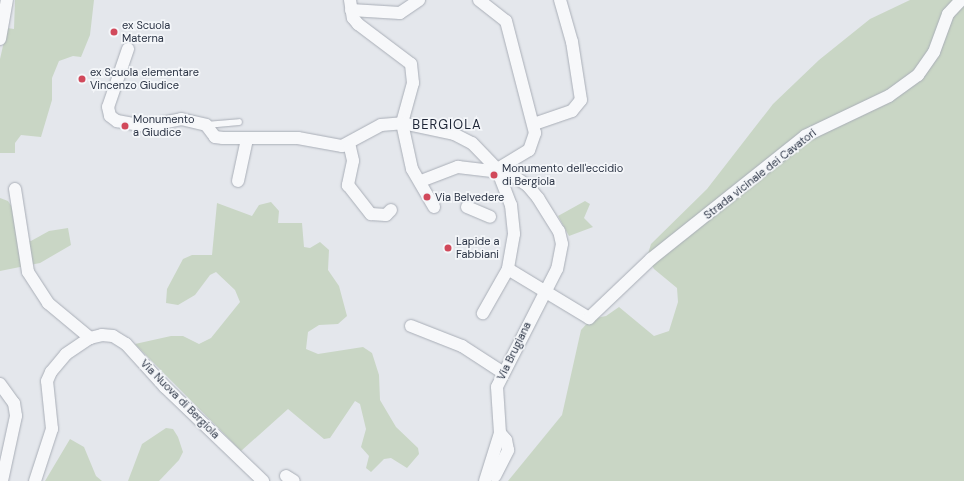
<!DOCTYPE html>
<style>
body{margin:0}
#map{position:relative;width:964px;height:481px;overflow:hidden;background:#e4e7ec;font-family:"DM Sans",sans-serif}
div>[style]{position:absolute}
.green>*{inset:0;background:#c9d6c5}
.roads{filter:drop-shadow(0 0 1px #a9aeb7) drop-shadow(0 0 1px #a9aeb7)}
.lane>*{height:6px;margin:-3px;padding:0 3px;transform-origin:3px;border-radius:3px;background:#f7f8fa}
.street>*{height:12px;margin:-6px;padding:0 6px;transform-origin:6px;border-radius:6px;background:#f7f8fa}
.dots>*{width:11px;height:11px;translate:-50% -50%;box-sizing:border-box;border:2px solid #f4f6f9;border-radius:50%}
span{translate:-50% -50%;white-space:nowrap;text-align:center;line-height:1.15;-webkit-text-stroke:3.5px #f4f6f9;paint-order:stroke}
.poi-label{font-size:11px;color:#2b3445}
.left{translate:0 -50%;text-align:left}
.street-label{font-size:11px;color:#2b3445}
.quarter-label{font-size:13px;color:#1d2536;letter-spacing:1px}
</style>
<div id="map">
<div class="green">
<div style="clip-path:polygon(15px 0,94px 0,90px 35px,81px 57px,73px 56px,59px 61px,52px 78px,52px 100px,41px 137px,21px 135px,15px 143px,15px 153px,0 153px,0 59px,7px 28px,14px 29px)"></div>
<div style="clip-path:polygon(910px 0,964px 0,964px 481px,508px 481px,562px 415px,581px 330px,591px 319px,606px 316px,619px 307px,654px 336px,669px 331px,678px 302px,677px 288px,654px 269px,647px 257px,651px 244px,707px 189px,773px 104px,819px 60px,870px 19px)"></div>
<div style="clip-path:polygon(0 198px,8px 201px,14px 210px,21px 239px,31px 241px,49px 231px,68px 228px,71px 245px,40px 263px,0 271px)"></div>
<div style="clip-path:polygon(585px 201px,590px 204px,584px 218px,593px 227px,569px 236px,558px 216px)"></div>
<div style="clip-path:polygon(271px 202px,279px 211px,278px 223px,302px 223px,304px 247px,310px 248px,320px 242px,329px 250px,328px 270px,339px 286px,347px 316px,338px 324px,319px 325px,308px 332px,306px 349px,318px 354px,363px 347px,372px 353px,379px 375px,380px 400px,396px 427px,418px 448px,419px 454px,407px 468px,391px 458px,384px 459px,371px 472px,366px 468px,369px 456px,361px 447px,366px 429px,360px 404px,355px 401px,330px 438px,324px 439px,288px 409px,241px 451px,135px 344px,171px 336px,183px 336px,199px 344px,211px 338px,240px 302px,235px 290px,216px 272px,210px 275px,195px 295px,178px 305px,166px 303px,167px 289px,183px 259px,192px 255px,212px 255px,217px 203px,252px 216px,259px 205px)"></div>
<div style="clip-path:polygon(166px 428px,173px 429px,178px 437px,183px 452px,179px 460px,159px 481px,128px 481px,142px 444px)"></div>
<div style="clip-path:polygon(70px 439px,84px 447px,96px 476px,102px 481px,45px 481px)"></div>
</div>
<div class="roads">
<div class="lane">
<div style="left:206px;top:125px;width:33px;rotate:-5deg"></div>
</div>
<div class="street">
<div style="left:350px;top:0;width:18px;rotate:81deg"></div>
<div style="left:353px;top:18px;width:8px;rotate:50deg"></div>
<div style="left:358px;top:24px;width:66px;rotate:37deg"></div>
<div style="left:411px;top:64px;width:19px;rotate:84deg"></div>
<div style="left:413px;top:83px;width:41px;rotate:105.4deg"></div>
<div style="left:402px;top:123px;width:47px;rotate:77.7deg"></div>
<div style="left:412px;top:169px;width:44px;rotate:59.9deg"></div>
<div style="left:479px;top:0;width:34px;rotate:38deg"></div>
<div style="left:506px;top:21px;width:116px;rotate:75.5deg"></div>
<div style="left:535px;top:133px;width:18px;rotate:109deg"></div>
<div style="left:529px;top:150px;width:37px;rotate:149deg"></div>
<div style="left:351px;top:10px;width:49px;rotate:3.5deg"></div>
<div style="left:400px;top:13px;width:23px;rotate:-34deg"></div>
<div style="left:0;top:39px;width:40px;rotate:-80deg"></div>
<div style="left:128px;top:49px;width:61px;rotate:109deg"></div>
<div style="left:108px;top:107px;width:9px;rotate:77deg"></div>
<div style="left:110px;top:116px;width:9px;rotate:36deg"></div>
<div style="left:117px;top:121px;width:29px;rotate:10deg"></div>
<div style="left:146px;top:126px;width:36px;rotate:-11deg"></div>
<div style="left:181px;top:119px;width:26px;rotate:13deg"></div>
<div style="left:206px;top:125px;width:15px;rotate:53deg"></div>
<div style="left:215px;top:137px;width:8px;rotate:7deg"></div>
<div style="left:223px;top:138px;width:75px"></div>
<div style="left:298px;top:138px;width:45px;rotate:10.3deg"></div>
<div style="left:342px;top:146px;width:44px;rotate:-28.3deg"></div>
<div style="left:381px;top:125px;width:21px;rotate:-5deg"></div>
<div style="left:402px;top:123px;width:53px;rotate:11.9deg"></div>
<div style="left:454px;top:134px;width:20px;rotate:27deg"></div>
<div style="left:472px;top:143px;width:36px;rotate:46deg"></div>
<div style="left:497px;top:169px;width:39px;rotate:69deg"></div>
<div style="left:511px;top:205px;width:29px;rotate:84deg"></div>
<div style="left:514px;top:234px;width:36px;rotate:100deg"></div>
<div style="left:508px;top:269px;width:51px;rotate:119.6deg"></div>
<div style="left:534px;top:124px;width:40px;rotate:-18.9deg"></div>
<div style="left:572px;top:111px;width:14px;rotate:-51deg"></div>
<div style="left:581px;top:100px;width:59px;rotate:-98.8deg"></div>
<div style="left:572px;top:42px;width:44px;rotate:-105.9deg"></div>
<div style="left:349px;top:143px;width:18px;rotate:77deg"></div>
<div style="left:353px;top:161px;width:25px;rotate:102deg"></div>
<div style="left:348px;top:185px;width:37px;rotate:52deg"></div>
<div style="left:371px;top:214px;width:15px;rotate:4deg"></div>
<div style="left:386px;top:215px;width:7px;rotate:-45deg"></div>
<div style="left:238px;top:181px;width:43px;rotate:-77.9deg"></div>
<div style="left:421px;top:181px;width:40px;rotate:-21deg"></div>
<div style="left:458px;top:167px;width:51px;rotate:6.7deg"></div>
<div style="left:509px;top:173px;width:23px;rotate:34deg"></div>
<div style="left:528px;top:186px;width:16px;rotate:50deg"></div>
<div style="left:538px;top:198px;width:39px;rotate:58deg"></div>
<div style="left:559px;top:231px;width:13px;rotate:77deg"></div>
<div style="left:562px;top:244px;width:25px;rotate:101deg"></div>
<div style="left:557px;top:269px;width:132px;rotate:117deg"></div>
<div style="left:497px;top:387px;width:46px;rotate:86.3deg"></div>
<div style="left:500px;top:433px;width:50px;rotate:107.4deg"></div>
<div style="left:15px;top:189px;width:84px;rotate:81.1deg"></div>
<div style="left:28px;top:272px;width:37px;rotate:57deg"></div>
<div style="left:48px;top:303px;width:55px;rotate:39.8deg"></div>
<div style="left:467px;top:207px;width:25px;rotate:23deg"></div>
<div style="left:508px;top:269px;width:95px;rotate:31.2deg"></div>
<div style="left:589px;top:318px;width:86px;rotate:-43.6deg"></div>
<div style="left:651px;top:259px;width:197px;rotate:-38.6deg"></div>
<div style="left:805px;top:136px;width:93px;rotate:-25.5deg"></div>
<div style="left:889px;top:96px;width:36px;rotate:-36deg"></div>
<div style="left:918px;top:75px;width:28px;rotate:-55deg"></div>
<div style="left:934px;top:52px;width:40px;rotate:-69.8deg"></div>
<div style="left:948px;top:14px;width:19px;rotate:-47deg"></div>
<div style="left:411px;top:326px;width:55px;rotate:21.4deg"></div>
<div style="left:462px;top:346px;width:48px;rotate:33deg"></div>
<div style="left:0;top:384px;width:24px;rotate:54deg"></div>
<div style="left:14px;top:403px;width:13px;rotate:81deg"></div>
<div style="left:16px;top:416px;width:66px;rotate:102.2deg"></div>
<div style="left:286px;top:476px;width:9px;rotate:32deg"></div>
<div style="left:495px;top:476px;width:29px;rotate:-63deg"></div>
<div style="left:508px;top:450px;width:10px;rotate:-101deg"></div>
<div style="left:506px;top:440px;width:9px;rotate:-131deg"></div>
<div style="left:35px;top:481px;width:55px;rotate:-71.9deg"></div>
<div style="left:52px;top:429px;width:48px;rotate:-95.9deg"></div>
<div style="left:47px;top:381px;width:10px;rotate:-66deg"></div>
<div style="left:51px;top:372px;width:23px;rotate:-50deg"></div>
<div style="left:66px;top:354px;width:29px;rotate:-34deg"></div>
<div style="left:90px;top:338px;width:12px;rotate:-14deg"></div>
<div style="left:102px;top:335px;width:11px;rotate:5deg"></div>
<div style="left:113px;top:336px;width:15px;rotate:32deg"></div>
<div style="left:126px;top:344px;width:58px;rotate:47.8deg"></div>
<div style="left:165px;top:387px;width:136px;rotate:43.8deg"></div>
</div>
</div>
<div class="dots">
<div style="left:114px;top:32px;background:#d1495b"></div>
<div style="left:82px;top:79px;background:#d1495b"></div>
<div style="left:125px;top:126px;background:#d1495b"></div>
<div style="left:494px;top:175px;background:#d1495b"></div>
<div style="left:427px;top:197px;background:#d1495b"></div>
<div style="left:448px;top:248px;background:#d1495b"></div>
</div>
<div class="poi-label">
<span class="left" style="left:122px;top:32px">ex Scuola<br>Materna</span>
<span class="left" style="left:90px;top:79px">ex Scuola elementare<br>Vincenzo Giudice</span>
<span class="left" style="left:133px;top:126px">Monumento<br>a Giudice</span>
<span class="left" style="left:502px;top:175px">Monumento dell'eccidio<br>di Bergiola</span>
<span class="left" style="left:435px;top:197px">Via Belvedere</span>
<span class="left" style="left:456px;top:248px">Lapide a<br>Fabbiani</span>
</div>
<div class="street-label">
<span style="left:760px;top:174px;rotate:-38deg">Strada vicinale dei Cavatori</span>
<span style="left:514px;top:351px;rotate:-64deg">Via Brugiana</span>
<span style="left:180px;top:399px;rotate:45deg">Via Nuova di Bergiola</span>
</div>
<div class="quarter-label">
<span style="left:447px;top:125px">BERGIOLA</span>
</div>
</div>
